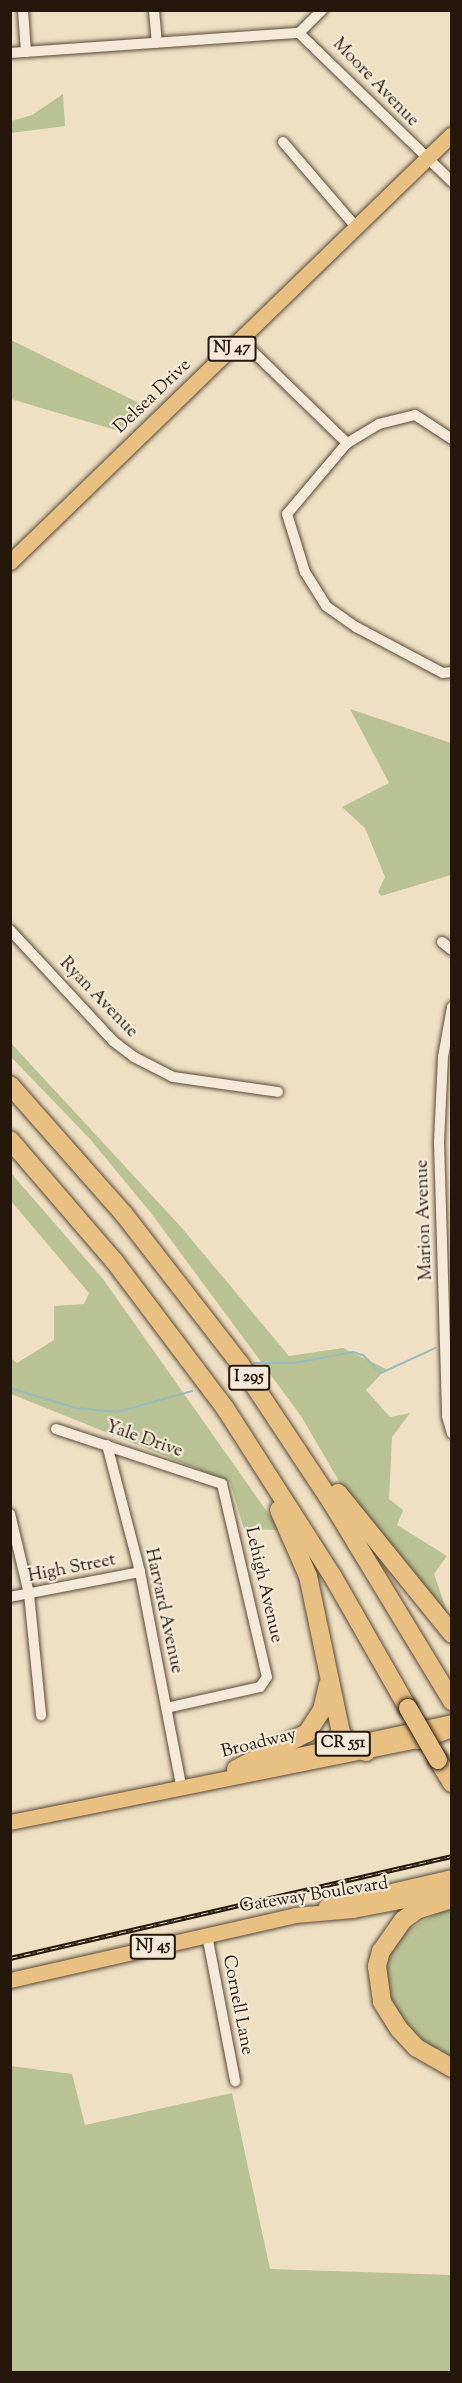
<!DOCTYPE html>
<style>
body{margin:0}
#map{position:relative;width:462px;height:2383px;overflow:hidden;background:#efdfc3;font-family:"Sorts Mill Goudy",serif}
div>[style]{position:absolute}
.green>*{inset:0;background:#b9c294}
.stream>*{height:2px;margin:-1px;padding:0 1px;transform-origin:1px;border-radius:1px;background:#9abcb9}
.roads{filter:drop-shadow(0 0 2px #584a38) drop-shadow(0 0 2px #584a38)}
.street>*{height:10px;margin:-5px;padding:0 5px;transform-origin:5px;border-radius:5px;background:#f5ead8}
.primary>*{height:15px;margin:-7.5px;padding:0 7.5px;transform-origin:7.5px;border-radius:7.5px;background:#e8c082}
.highway>*{height:18px;margin:-9px;padding:0 9px;transform-origin:9px;border-radius:9px;background:#e8c082}
.rail>*{height:4.5px;margin-top:-2.25px;transform-origin:0;background:repeating-linear-gradient(90deg,#f5ead8 0 7px,#25180a 0 14px);box-sizing:border-box;border-block:2px solid #25180a}
.bridges{filter:drop-shadow(0 0 2px #25180a) drop-shadow(0 0 2px #25180a)}
.highway-bridge>*{height:18px;margin:-9px;padding:0 9px;transform-origin:9px;border-radius:9px;background:#e8c082}
span{translate:-50% -50%;white-space:nowrap;text-align:center;line-height:1.15;-webkit-text-stroke:4.5px #f5ead8;paint-order:stroke}
.shield-label span{padding:2px 4px;background:#f5ead8;border:2px solid;border-radius:4px;-webkit-text-stroke-width:0}
.shield-label{font-size:16px;color:#25180a;font-weight:700}
.street-label{font-size:18px;color:#25180a}
.frame{position:absolute;inset:0;border:12px solid #25180a;pointer-events:none}
</style>
<div id="map">
<div class="green">
<div style="clip-path:polygon(63px 94px,65px 126px,11px 133px,11px 121px,32px 115px)"></div>
<div style="clip-path:polygon(11px 340px,145px 406px,119px 431px,11px 399px)"></div>
<div style="clip-path:polygon(350px 709px,451px 743px,451px 875px,381px 896px,378px 892px,385px 877px,365px 828px,342px 807px,389px 783px)"></div>
<div style="clip-path:polygon(10px 1042px,181px 1227px,289px 1356px,343px 1348px,386px 1369px,366px 1390px,390px 1417px,410px 1413px,392px 1437px,389px 1499px,403px 1510px,397px 1525px,447px 1556px,434px 1574px,451px 1623px,350px 1500px,301px 1416px,151px 1213px,90px 1139px,11px 1057px)"></div>
<div style="clip-path:polygon(10px 1172px,103px 1279px,280px 1530px,244px 1529px,230px 1482px,11px 1394px,11px 1358px,17px 1363px,54px 1340px,54px 1306px,84px 1304px,89px 1293px,11px 1201px)"></div>
<div style="clip-path:polygon(451px 1910px,451px 2070px,430px 2054px,381px 1990px,393px 1938px,440px 1912px)"></div>
<div style="clip-path:polygon(11px 2066px,72px 2074px,85px 2125px,232px 2093px,270px 2269px,451px 2275px,451px 2372px,11px 2372px)"></div>
</div>
<div class="stream">
<div style="left:254px;top:1363px;width:41px"></div>
<div style="left:295px;top:1363px;width:59px;rotate:-10.7deg"></div>
<div style="left:353px;top:1352px;width:10px;rotate:17deg"></div>
<div style="left:363px;top:1355px;width:25px;rotate:45deg"></div>
<div style="left:381px;top:1373px;width:60px;rotate:-24.8deg"></div>
<div style="left:10px;top:1388px;width:69px;rotate:16.9deg"></div>
<div style="left:76px;top:1408px;width:41px;rotate:5.6deg"></div>
<div style="left:117px;top:1412px;width:78px;rotate:-15.6deg"></div>
</div>
<div class="roads">
<div class="street">
<div style="left:23px;top:10px;width:42px;rotate:85.9deg"></div>
<div style="left:154px;top:10px;width:33px;rotate:85deg"></div>
<div style="left:299px;top:33px;width:214px;rotate:44.2deg"></div>
<div style="left:10px;top:53px;width:290px;rotate:-4deg"></div>
<div style="left:299px;top:33px;width:33px;rotate:-45deg"></div>
<div style="left:283px;top:142px;width:112px;rotate:49.3deg"></div>
<div style="left:241px;top:340px;width:148px;rotate:44.2deg"></div>
<div style="left:452px;top:439px;width:44px;rotate:-147deg"></div>
<div style="left:415px;top:415px;width:37px;rotate:166deg"></div>
<div style="left:379px;top:424px;width:37px;rotate:149deg"></div>
<div style="left:347px;top:443px;width:93px;rotate:130.2deg"></div>
<div style="left:287px;top:514px;width:61px;rotate:72.8deg"></div>
<div style="left:305px;top:572px;width:40px;rotate:58deg"></div>
<div style="left:326px;top:606px;width:37px;rotate:35deg"></div>
<div style="left:356px;top:627px;width:98px;rotate:27.9deg"></div>
<div style="left:443px;top:673px;width:9px;rotate:-6deg"></div>
<div style="left:10px;top:930px;width:151px;rotate:47.1deg"></div>
<div style="left:113px;top:1041px;width:26px;rotate:37deg"></div>
<div style="left:134px;top:1057px;width:44px;rotate:27.1deg"></div>
<div style="left:173px;top:1077px;width:106px;rotate:8.1deg"></div>
<div style="left:442px;top:942px;width:13px;rotate:39deg"></div>
<div style="left:452px;top:1007px;width:51px;rotate:100.2deg"></div>
<div style="left:443px;top:1057px;width:85px;rotate:92.7deg"></div>
<div style="left:439px;top:1142px;width:274px;rotate:88.3deg"></div>
<div style="left:447px;top:1416px;width:18px;rotate:74deg"></div>
<div style="left:56px;top:1429px;width:175px;rotate:18.3deg"></div>
<div style="left:222px;top:1484px;width:198px;rotate:76.9deg"></div>
<div style="left:267px;top:1677px;width:12px;rotate:125deg"></div>
<div style="left:260px;top:1687px;width:95px;rotate:167.3deg"></div>
<div style="left:107px;top:1445px;width:131px;rotate:75.4deg"></div>
<div style="left:140px;top:1572px;width:217px;rotate:79.1deg"></div>
<div style="left:10px;top:1514px;width:82px;rotate:76.6deg"></div>
<div style="left:29px;top:1594px;width:122px;rotate:84.3deg"></div>
<div style="left:10px;top:1597px;width:132px;rotate:-10.9deg"></div>
<div style="left:207px;top:1935px;width:149px;rotate:79.1deg"></div>
</div>
<div class="primary">
<div style="left:10px;top:562px;width:615px;rotate:-44.08deg"></div>
<div style="left:270px;top:1761px;width:186px;rotate:-12.1deg"></div>
<div style="left:10px;top:1822px;width:426px;rotate:-11.4deg"></div>
<div style="left:326px;top:1906px;width:129px;rotate:-13deg"></div>
<div style="left:10px;top:1980px;width:292px;rotate:-12.8deg"></div>
<div style="left:295px;top:1915px;width:58px;rotate:-4.9deg"></div>
<div style="left:353px;top:1910px;width:101px;rotate:-10.9deg"></div>
</div>
<div class="highway">
<div style="left:10px;top:1085px;width:171px;rotate:48.6deg"></div>
<div style="left:123px;top:1213px;width:191px;rotate:52.2deg"></div>
<div style="left:240px;top:1364px;width:167px;rotate:56.5deg"></div>
<div style="left:332px;top:1503px;width:232px;rotate:58.8deg"></div>
<div style="left:10px;top:1140px;width:161px;rotate:49.3deg"></div>
<div style="left:115px;top:1262px;width:183px;rotate:53deg"></div>
<div style="left:225px;top:1408px;width:198px;rotate:57.4deg"></div>
<div style="left:332px;top:1575px;width:153px;rotate:60.3deg"></div>
<div style="left:338px;top:1493px;width:181px;rotate:51deg"></div>
<div style="left:279px;top:1510px;width:72px;rotate:66.3deg"></div>
<div style="left:308px;top:1576px;width:160px;rotate:78.1deg"></div>
<div style="left:341px;top:1733px;width:17px;rotate:54deg"></div>
<div style="left:351px;top:1747px;width:16px;rotate:18deg"></div>
<div style="left:419px;top:1740px;width:35px;rotate:-20deg"></div>
<div style="left:438px;top:1760px;width:27px;rotate:59deg"></div>
<div style="left:236px;top:1769px;width:80px;rotate:-26.9deg"></div>
<div style="left:307px;top:1733px;width:27px;rotate:-57deg"></div>
<div style="left:322px;top:1710px;width:26px;rotate:-77deg"></div>
<div style="left:452px;top:1899px;width:37px;rotate:163deg"></div>
<div style="left:417px;top:1910px;width:17px;rotate:144deg"></div>
<div style="left:403px;top:1920px;width:38px;rotate:125deg"></div>
<div style="left:381px;top:1951px;width:16px;rotate:105deg"></div>
<div style="left:377px;top:1966px;width:36px;rotate:82deg"></div>
<div style="left:382px;top:2002px;width:32px;rotate:58deg"></div>
<div style="left:399px;top:2029px;width:26px;rotate:47deg"></div>
<div style="left:417px;top:2048px;width:40px;rotate:29.7deg"></div>
</div>
</div>
<div class="rail">
<div style="left:10px;top:1958px;width:454px;rotate:-13deg"></div>
</div>
<div class="bridges">
<div class="highway-bridge">
<div style="left:408px;top:1708px;width:60px;rotate:60deg"></div>
</div>
</div>
<div class="shield-label">
<span style="left:232px;top:349px">NJ 47</span>
<span style="left:249px;top:1378px">I 295</span>
<span style="left:343px;top:1744px">CR 551</span>
<span style="left:153px;top:1947px">NJ 45</span>
</div>
<div class="street-label">
<span style="left:375px;top:83px;rotate:46deg">Moore Avenue</span>
<span style="left:153px;top:397px;rotate:-44deg">Delsea Drive</span>
<span style="left:98px;top:998px;rotate:46deg">Ryan Avenue</span>
<span style="left:425px;top:1220px;rotate:-92deg">Marion Avenue</span>
<span style="left:144px;top:1440px;rotate:19deg">Yale Drive</span>
<span style="left:72px;top:1569px;rotate:-11deg">High Street</span>
<span style="left:263px;top:1585px;rotate:77deg">Lehigh Avenue</span>
<span style="left:163px;top:1611px;rotate:78deg">Harvard Avenue</span>
<span style="left:259px;top:1744px;rotate:-14deg">Broadway</span>
<span style="left:314px;top:1896px;rotate:-9deg">Gateway Boulevard</span>
<span style="left:237px;top:2005px;rotate:79deg">Cornell Lane</span>
</div>
<div class="frame"></div>
</div>
